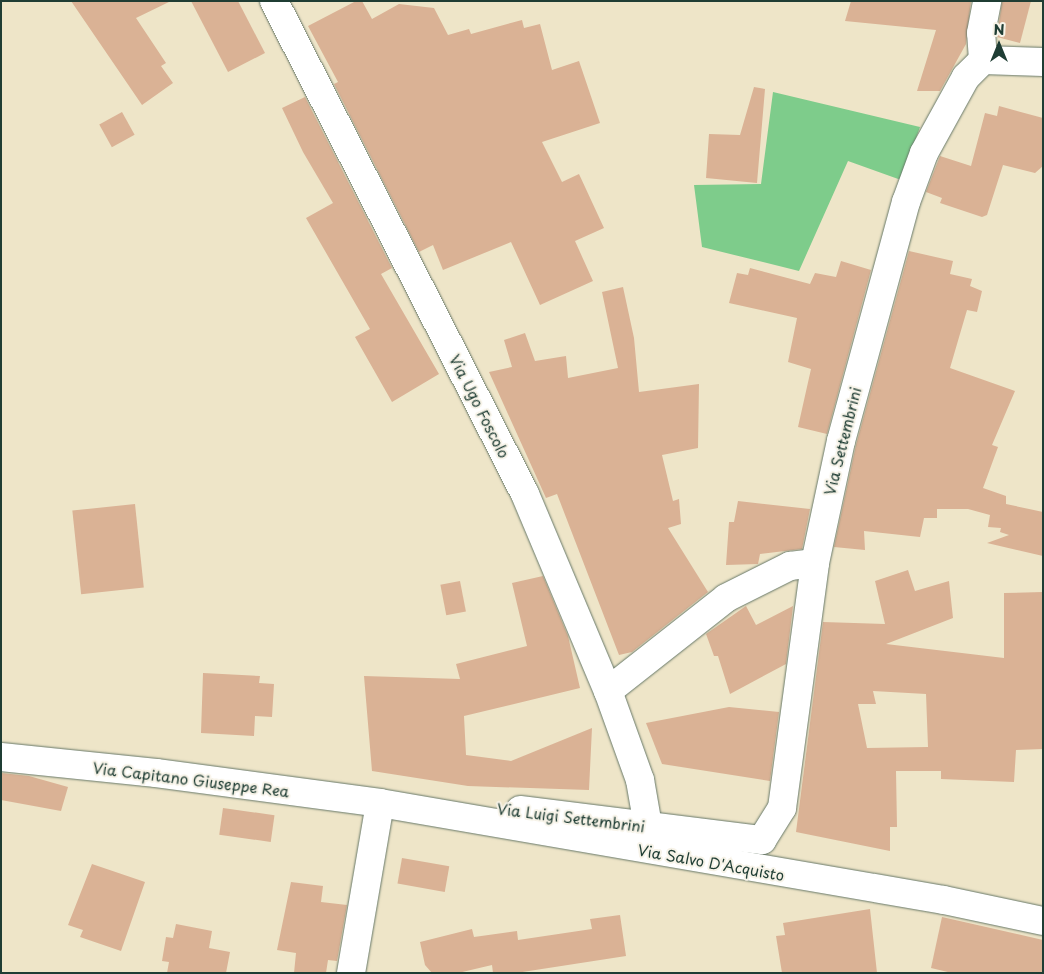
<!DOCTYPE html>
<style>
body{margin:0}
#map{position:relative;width:1044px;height:974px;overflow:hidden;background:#eee5c8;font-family:"Playpen Sans",sans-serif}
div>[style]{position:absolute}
.green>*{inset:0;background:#7ecc8b}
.building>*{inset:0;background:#dab295;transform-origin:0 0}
.roads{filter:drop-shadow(0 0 1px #677868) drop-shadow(0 0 1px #677868)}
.minor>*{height:28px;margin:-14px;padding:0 14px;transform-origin:14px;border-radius:14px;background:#fff}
span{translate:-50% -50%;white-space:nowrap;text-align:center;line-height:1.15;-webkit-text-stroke:4px #f7f3e8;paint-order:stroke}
.street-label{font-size:15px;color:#1f3d34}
.frame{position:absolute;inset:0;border:2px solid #1f3d34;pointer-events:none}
.north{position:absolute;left:974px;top:20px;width:50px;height:50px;-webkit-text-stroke:4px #f7f3e8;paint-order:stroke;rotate:0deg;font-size:14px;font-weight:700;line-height:20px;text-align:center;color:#1f3d34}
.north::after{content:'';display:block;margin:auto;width:18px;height:22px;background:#1f3d34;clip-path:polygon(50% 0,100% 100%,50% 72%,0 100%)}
</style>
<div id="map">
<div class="green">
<div style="clip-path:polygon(773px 92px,920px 127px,901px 180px,848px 161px,799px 271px,702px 247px,694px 185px,761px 184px)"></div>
</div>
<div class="building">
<div style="clip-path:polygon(71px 1px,171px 1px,136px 18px,166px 63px,161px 66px,173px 83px,142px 105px)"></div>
<div style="clip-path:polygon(191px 1px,238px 1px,265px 53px,228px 72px)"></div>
<div style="clip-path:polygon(356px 1px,362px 1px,372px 19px,399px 4px,434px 8px,448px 35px,469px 29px,471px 34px,522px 20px,524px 28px,540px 24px,552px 70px,579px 61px,600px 123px,542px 142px,562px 182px,579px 174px,604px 228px,575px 241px,593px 281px,540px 305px,511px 242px,443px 270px,433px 245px,419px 252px,334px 84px,338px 82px,308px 26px)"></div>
<div style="clip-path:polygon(851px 1px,971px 1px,966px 44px,940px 91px,917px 91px,936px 30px,845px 21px)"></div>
<div style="clip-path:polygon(1002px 1px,1031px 1px,1020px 43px,997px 37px)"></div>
<div style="clip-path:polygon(754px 87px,765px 89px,757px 183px,706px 178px,709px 134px,740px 135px)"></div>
<div style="clip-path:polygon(305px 97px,392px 268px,381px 274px,439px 374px,392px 402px,355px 337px,370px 329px,306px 218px,333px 203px,303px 152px,282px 108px)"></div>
<div style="clip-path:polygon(999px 106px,1043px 118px,1043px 166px,1035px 173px,1003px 165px,987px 215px,982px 217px,940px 203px,942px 198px,926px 192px,940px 156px,971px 166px,985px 113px,997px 116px)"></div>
<div style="left:122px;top:112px;width:26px;height:26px;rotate:61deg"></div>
<div style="clip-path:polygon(909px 251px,953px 261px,950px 274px,972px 279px,970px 286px,982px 291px,977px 312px,967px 310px,950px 368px,1015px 391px,992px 445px,998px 447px,983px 488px,1006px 496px,1006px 504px,1043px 512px,1043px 556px,987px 543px,1009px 535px,1000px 532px,1001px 528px,988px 527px,990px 515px,968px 509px,937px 509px,937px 518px,924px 518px,920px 537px,864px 531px,865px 550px,834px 547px,856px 445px)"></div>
<div style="clip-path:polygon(841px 261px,871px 270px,827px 434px,798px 427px,811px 369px,788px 362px,797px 318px,729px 303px,737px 273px,748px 275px,750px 268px,810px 284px,815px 273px,836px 277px)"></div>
<div style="clip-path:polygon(623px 287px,634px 338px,639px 392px,699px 384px,698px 448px,662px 455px,673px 501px,679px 499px,681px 524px,668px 528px,708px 592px,632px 652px,619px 655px,557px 494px,546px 498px,489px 372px,512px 367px,504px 340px,525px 333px,535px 361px,566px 356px,568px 378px,618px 368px,602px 292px)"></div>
<div style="clip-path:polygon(738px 501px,810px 509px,802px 549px,760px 554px,758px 564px,726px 565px,729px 522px,734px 522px)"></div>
<div style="left:135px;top:504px;width:84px;height:63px;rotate:84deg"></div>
<div style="clip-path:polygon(evenodd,908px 570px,915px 591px,949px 581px,953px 618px,886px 644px,1004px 658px,1004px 593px,1043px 592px,1043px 749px,1016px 750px,1014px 782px,941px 779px,941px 771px,896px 771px,897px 827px,890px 827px,890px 851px,796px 832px,823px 622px,885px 624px,875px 581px,908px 570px,873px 691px,926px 694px,928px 747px,867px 748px,858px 704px,876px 704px,873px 691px)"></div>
<div style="clip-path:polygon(543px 576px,568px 636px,580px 688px,464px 716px,466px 755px,511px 761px,592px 728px,589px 790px,468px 786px,372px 771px,364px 676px,460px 679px,456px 664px,527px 646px,512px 583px)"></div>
<div style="left:460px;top:581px;width:31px;height:20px;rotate:79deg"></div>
<div style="clip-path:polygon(746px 606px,756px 625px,793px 606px,786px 664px,730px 694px,718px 656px,714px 656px,706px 634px)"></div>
<div style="clip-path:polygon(203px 673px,260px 676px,259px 683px,274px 684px,272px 717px,255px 716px,254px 736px,201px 733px)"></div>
<div style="clip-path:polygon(729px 707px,779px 712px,770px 781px,662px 764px,646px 723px)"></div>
<div style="clip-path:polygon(1px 773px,29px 776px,68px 787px,61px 811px,1px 800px)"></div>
<div style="left:223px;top:808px;width:52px;height:27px;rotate:8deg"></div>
<div style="left:402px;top:858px;width:48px;height:26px;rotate:10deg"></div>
<div style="clip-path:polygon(92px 864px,145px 882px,121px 951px,80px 937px,83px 930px,68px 925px)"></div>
<div style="clip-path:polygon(291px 882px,323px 886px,321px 902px,347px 905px,337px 961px,328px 960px,326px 973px,294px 973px,296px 953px,277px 950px)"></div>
<div style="clip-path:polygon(870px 909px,877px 973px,782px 973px,776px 936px,785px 935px,783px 923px)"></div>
<div style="clip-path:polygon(620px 915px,626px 956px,516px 973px,493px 973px,492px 965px,458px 973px,432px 973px,425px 965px,420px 942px,472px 929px,474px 937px,517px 931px,518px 940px,592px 929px,590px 919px)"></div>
<div style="clip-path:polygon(942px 917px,1043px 940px,1043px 973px,952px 973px,931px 968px)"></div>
<div style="clip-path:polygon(176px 924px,212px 931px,209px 948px,230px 952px,226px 973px,167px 973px,169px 962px,162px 961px,166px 937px,173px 938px)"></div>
</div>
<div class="roads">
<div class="minor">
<div style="left:274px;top:1px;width:553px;rotate:63.02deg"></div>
<div style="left:525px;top:494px;width:214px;rotate:67.2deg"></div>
<div style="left:608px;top:691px;width:95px;rotate:70.2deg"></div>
<div style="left:640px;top:780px;width:47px;rotate:80.1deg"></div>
<div style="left:983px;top:60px;width:60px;rotate:1.9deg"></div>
<div style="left:983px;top:60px;width:27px;rotate:-94deg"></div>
<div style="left:981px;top:33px;width:33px;rotate:-79deg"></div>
<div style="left:608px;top:691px;width:150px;rotate:-38.2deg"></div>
<div style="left:726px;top:598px;width:72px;rotate:-26.6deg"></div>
<div style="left:790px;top:566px;width:25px;rotate:-7deg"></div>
<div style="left:1px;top:757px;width:156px;rotate:5.9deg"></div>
<div style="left:156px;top:773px;width:226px;rotate:7.6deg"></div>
<div style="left:380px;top:803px;width:572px;rotate:9.76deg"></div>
<div style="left:944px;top:900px;width:101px;rotate:12deg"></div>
<div style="left:520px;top:810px;width:244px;rotate:7.1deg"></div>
<div style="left:762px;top:840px;width:38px;rotate:-58deg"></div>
<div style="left:782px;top:808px;width:247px;rotate:-82.3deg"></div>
<div style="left:815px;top:563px;width:125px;rotate:-78deg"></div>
<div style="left:841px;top:441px;width:248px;rotate:-74.8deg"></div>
<div style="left:906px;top:202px;width:52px;rotate:-69.8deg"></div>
<div style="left:924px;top:153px;width:87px;rotate:-61.1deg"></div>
<div style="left:966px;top:77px;width:24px;rotate:-45deg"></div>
<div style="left:351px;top:973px;width:172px;rotate:-80.3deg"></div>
</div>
</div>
<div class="street-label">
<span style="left:480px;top:406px;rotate:63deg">Via Ugo Foscolo</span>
<span style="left:842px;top:441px;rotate:-76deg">Via Settembrini</span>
<span style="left:191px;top:779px;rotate:7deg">Via Capitano Giuseppe Rea</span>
<span style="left:571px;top:817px;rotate:7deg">Via Luigi Settembrini</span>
<span style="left:711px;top:862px;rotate:10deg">Via Salvo D'Acquisto</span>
</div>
<div class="frame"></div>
<div class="north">N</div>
</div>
